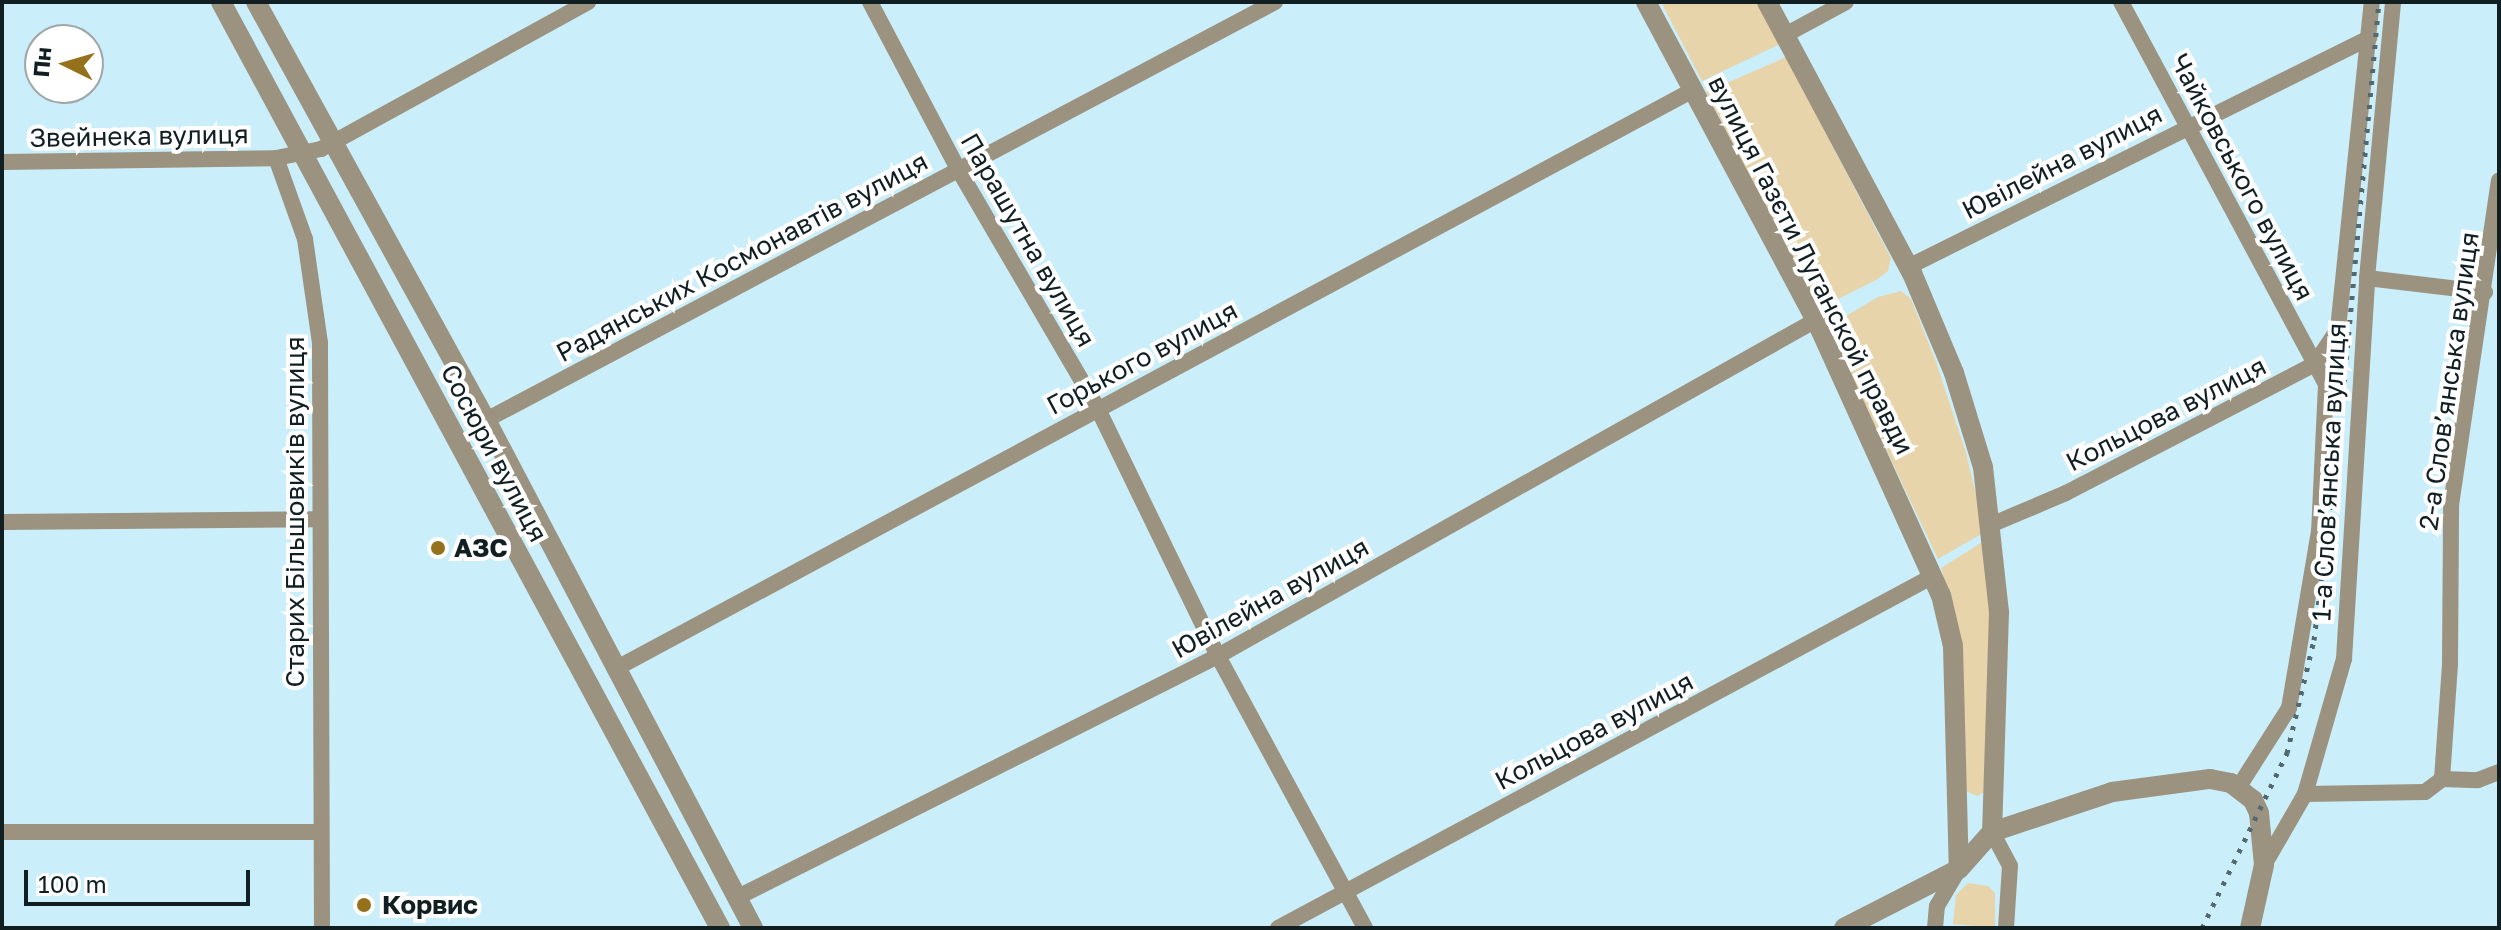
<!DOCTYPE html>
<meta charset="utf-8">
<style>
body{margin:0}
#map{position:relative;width:2501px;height:930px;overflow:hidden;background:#caeefa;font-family:"Golos Text",sans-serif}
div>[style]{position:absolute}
.green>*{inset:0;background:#e8d4ab}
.minor>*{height:16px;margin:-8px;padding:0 8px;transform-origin:8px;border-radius:8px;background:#9b927f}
.tertiary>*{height:20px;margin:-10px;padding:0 10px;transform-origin:10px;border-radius:10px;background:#9b927f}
.rail>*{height:5px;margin-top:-2.5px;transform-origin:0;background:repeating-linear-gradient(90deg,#53696f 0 4px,transparent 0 12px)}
.dots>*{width:22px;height:22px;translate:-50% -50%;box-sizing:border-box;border:4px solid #fff;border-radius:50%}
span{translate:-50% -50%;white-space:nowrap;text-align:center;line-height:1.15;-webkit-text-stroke:8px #fff;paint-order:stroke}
.street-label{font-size:26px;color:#111f23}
.poi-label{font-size:26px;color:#111f23;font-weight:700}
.left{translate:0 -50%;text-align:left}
.frame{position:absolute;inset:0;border:4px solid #111f23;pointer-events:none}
.north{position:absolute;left:24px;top:24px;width:80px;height:80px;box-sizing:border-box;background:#fff;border:2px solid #a0a5a7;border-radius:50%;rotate:275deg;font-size:22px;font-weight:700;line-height:32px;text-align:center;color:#111f23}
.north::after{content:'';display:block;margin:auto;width:28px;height:36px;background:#96711b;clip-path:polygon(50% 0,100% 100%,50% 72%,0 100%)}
.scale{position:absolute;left:24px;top:870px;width:226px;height:36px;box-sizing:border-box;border:4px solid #111f23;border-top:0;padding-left:10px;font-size:24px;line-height:28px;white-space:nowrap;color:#111f23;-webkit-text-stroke:6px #fff;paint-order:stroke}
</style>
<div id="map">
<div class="green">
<div style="clip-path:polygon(1661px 2px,1757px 2px,1780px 44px,1702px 81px)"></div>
<div style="clip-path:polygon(1786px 57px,1891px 258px,1888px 271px,1876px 280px,1828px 304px,1810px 293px,1706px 92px)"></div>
<div style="clip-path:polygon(1901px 291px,1911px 299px,1936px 362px,1966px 453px,1985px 532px,1938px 559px,1833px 338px,1836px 322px,1878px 297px)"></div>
<div style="clip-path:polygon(1984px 541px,1990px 594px,1985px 792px,1977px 796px,1964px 790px,1963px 651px,1941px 568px)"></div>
<div style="clip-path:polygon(1968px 883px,1988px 886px,1995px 893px,1995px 928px,1953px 924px,1956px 895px)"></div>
</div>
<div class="minor">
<div style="left:870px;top:2px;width:189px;rotate:62.2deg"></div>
<div style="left:958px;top:169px;width:278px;rotate:59.7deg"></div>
<div style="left:1098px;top:409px;width:275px;rotate:64.1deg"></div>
<div style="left:1218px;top:656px;width:309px;rotate:61.6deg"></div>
<div style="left:2121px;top:2px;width:434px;rotate:61.8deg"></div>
<div style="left:2326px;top:385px;width:146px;rotate:92.7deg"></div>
<div style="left:2319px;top:531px;width:180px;rotate:99.6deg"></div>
<div style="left:2289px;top:708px;width:95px;rotate:122.5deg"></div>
<div style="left:1785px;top:35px;width:69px;rotate:-28.4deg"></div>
<div style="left:2px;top:162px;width:274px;rotate:-0.8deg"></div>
<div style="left:1908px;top:267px;width:515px;rotate:-26.42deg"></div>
<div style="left:2367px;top:278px;width:119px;rotate:6.8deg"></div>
<div style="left:486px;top:420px;width:893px;rotate:-27.91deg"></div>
<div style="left:2px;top:522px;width:317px;rotate:-0.5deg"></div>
<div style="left:1993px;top:524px;width:79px;rotate:-23deg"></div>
<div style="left:2066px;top:493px;width:280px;rotate:-27.4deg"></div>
<div style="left:2315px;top:364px;width:42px;rotate:-56.7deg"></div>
<div style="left:2338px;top:329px;width:329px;rotate:-84.1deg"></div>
<div style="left:615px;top:669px;width:1224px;rotate:-28.24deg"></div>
<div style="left:2442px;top:779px;width:115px;rotate:-86deg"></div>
<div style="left:2450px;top:664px;width:159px;rotate:-89.6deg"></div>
<div style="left:2451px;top:505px;width:328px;rotate:-81.6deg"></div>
<div style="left:2305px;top:794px;width:120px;rotate:-1deg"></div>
<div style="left:2425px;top:792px;width:21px;rotate:-37deg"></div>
<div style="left:2442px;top:779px;width:36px;rotate:2deg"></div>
<div style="left:2478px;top:780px;width:22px;rotate:-21deg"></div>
<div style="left:2px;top:832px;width:319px"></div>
<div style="left:1992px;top:832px;width:38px;rotate:62deg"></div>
<div style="left:2010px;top:866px;width:62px;rotate:93.7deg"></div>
<div style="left:2264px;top:865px;width:82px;rotate:-60deg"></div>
<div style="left:2305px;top:794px;width:141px;rotate:-73.9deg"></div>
<div style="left:2344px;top:659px;width:382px;rotate:-86.5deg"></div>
<div style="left:2367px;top:278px;width:277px;rotate:-84.6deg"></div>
<div style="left:736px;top:898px;width:539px;rotate:-26.66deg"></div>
<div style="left:1218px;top:656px;width:686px;rotate:-29.33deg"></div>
<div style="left:322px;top:928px;width:585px;rotate:-90.2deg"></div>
<div style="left:320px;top:343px;width:105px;rotate:-98.2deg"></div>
<div style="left:305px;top:239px;width:86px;rotate:-109.7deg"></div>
<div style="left:276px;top:158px;width:46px;rotate:-11.3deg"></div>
<div style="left:321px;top:149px;width:305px;rotate:-28.8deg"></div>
<div style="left:1278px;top:928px;width:744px;rotate:-28.25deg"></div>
<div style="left:1935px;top:928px;width:22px;rotate:-85deg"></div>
<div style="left:1937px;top:906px;width:43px;rotate:-59.3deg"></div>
</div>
<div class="tertiary">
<div style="left:221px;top:2px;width:1052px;rotate:61.68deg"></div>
<div style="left:256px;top:2px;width:477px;rotate:61.2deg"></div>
<div style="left:486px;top:420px;width:574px;rotate:62.27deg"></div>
<div style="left:1646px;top:2px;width:361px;rotate:61.9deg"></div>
<div style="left:1816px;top:320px;width:302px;rotate:65.6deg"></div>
<div style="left:1941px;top:595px;width:52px;rotate:76.8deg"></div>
<div style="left:1953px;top:646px;width:223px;rotate:88.5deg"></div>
<div style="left:1767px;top:2px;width:307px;rotate:61.9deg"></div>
<div style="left:1912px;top:273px;width:108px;rotate:67.2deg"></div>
<div style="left:1954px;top:373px;width:98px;rotate:72.9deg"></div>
<div style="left:1983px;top:467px;width:146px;rotate:83.7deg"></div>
<div style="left:1999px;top:612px;width:220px;rotate:91.8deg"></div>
<div style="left:1844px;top:928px;width:129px;rotate:-27.2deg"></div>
<div style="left:1959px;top:869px;width:50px;rotate:-48.3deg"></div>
<div style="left:1992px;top:832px;width:126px;rotate:-18.4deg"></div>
<div style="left:2112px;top:792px;width:99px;rotate:-7.6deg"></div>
<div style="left:2210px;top:779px;width:21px;rotate:11deg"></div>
<div style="left:2231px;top:783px;width:28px;rotate:38deg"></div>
<div style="left:2253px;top:800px;width:14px;rotate:65deg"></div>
<div style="left:2259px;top:813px;width:52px;rotate:84.5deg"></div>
<div style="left:2264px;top:865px;width:65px;rotate:102.5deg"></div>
</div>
<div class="rail">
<div style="left:2202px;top:928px;width:195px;rotate:-64.1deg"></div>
<div style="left:2287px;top:753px;width:116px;rotate:-76.6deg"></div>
<div style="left:2314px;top:640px;width:235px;rotate:-83.1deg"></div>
<div style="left:2342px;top:407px;width:407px;rotate:-84.8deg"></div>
</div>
<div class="dots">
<div style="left:438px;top:548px;background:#96711b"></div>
<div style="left:364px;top:905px;background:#96711b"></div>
</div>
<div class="street-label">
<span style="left:139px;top:136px;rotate:-1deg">Звейнека вулиця</span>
<span style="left:2062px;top:162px;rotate:-27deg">Ювілейна вулиця</span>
<span style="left:2242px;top:177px;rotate:62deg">Чайковського вулиця</span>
<span style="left:1028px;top:240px;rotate:60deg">Парашутна вулиця</span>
<span style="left:742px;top:257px;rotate:-28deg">Радянських Космонавтів вулиця</span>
<span style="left:1811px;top:265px;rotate:63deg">вулиця Газєти Луганской правди</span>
<span style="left:1142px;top:358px;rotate:-28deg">Горького вулиця</span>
<span style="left:2449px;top:381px;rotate:-82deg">2-а Слов’янська вулиця</span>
<span style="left:2166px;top:414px;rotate:-27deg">Кольцова вулиця</span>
<span style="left:494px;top:453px;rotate:62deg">Сосюри вулиця</span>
<span style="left:2329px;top:472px;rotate:-87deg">1-а Слов’янська вулиця</span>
<span style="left:295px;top:512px;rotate:-90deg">Старих Більшовиків вулиця</span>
<span style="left:1270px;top:598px;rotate:-29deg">Ювілейна вулиця</span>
<span style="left:1594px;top:731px;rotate:-28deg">Кольцова вулиця</span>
</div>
<div class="poi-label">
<span class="left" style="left:454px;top:548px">АЗС</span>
<span class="left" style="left:382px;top:905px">Корвис</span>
</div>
<div class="frame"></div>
<div class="north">Пн</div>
<div class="scale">100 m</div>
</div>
